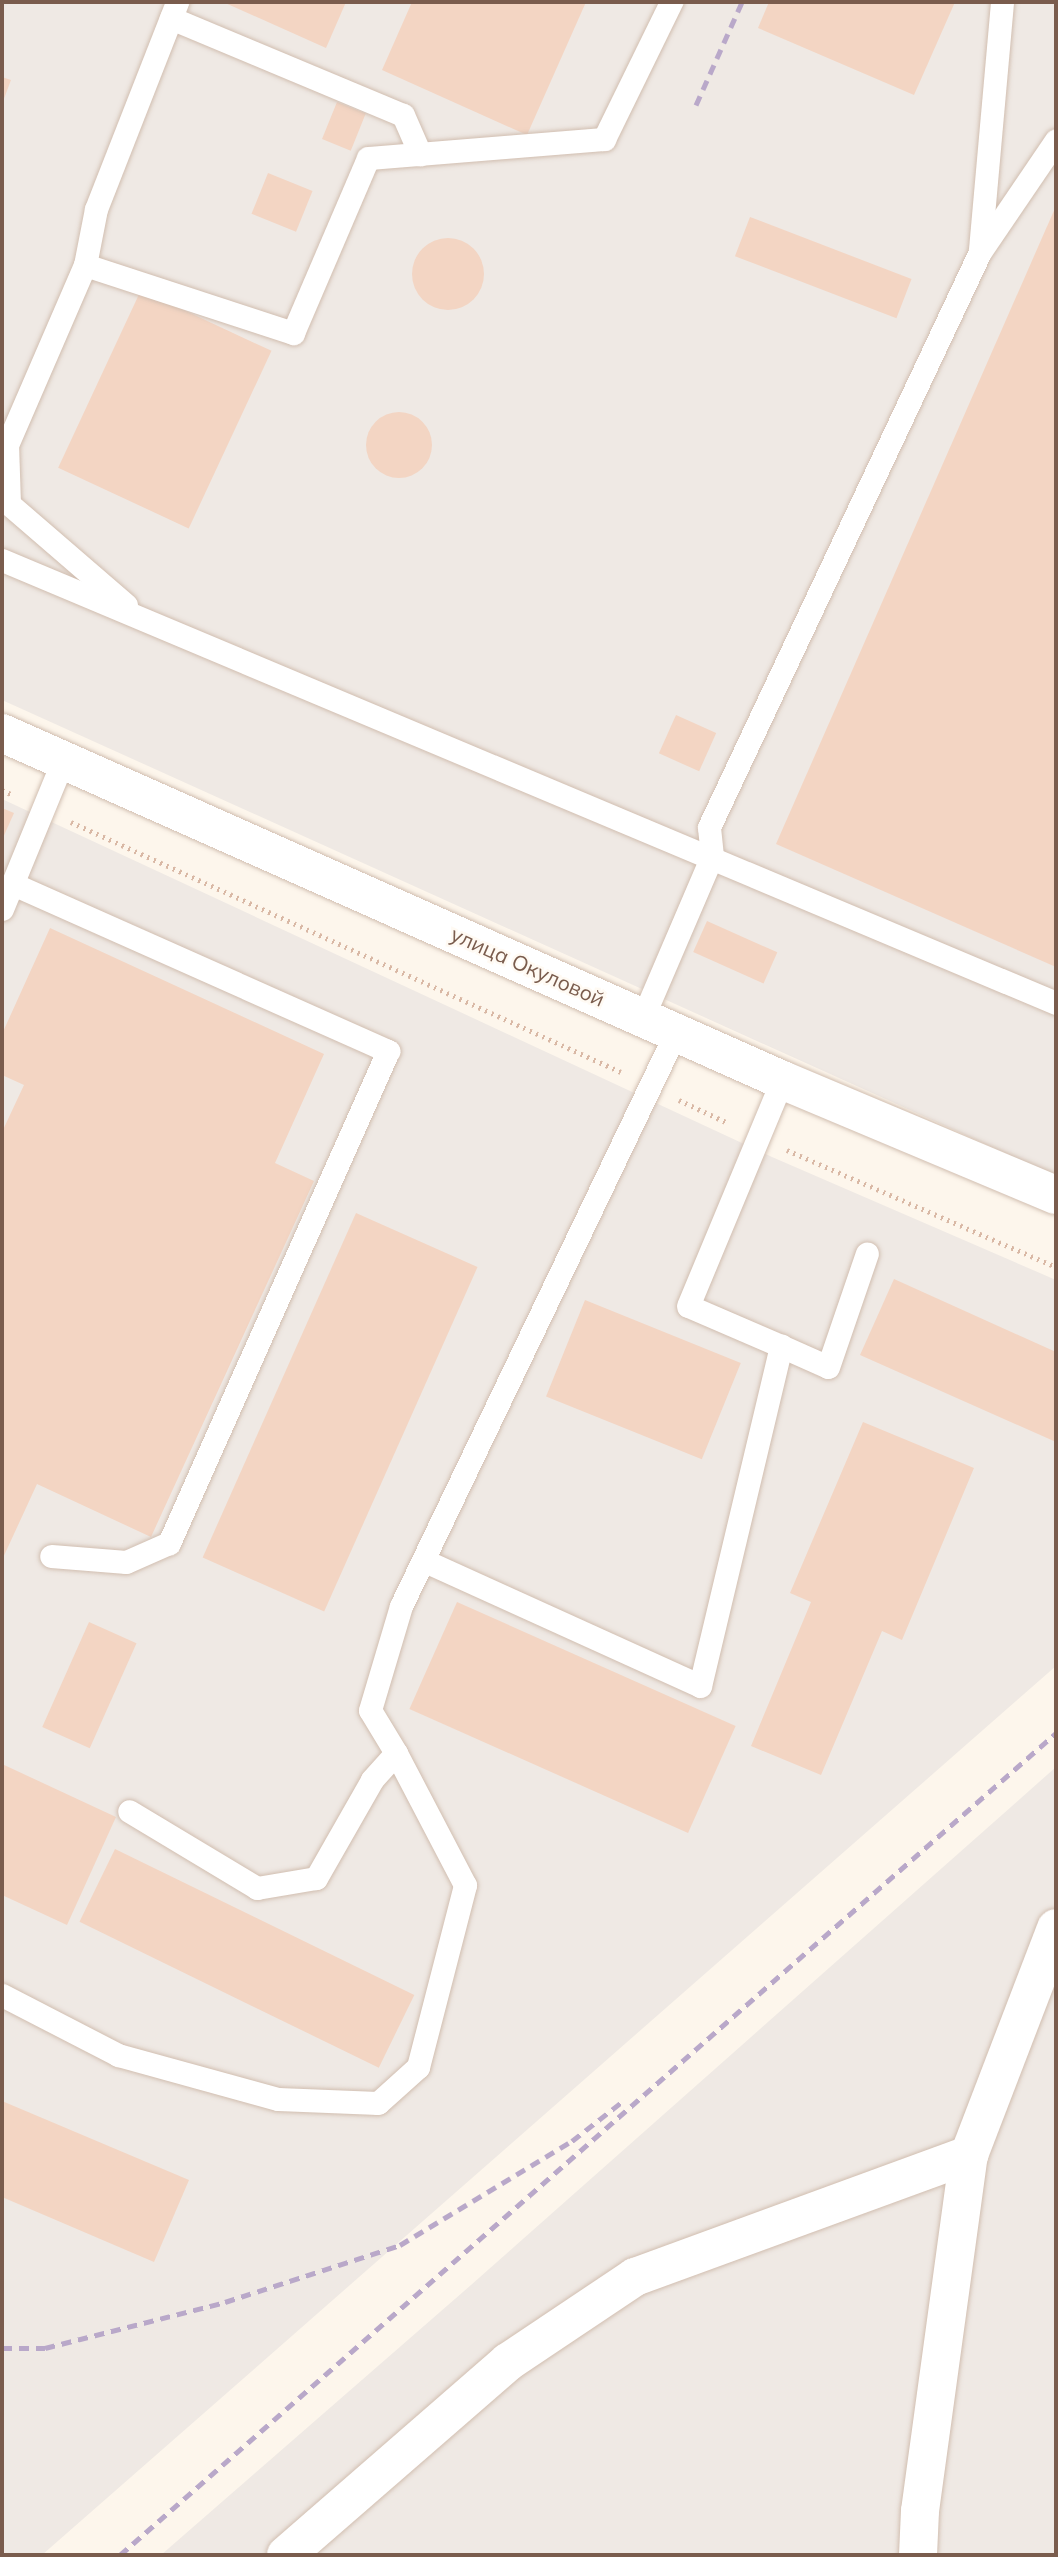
<!DOCTYPE html>
<meta charset="utf-8">
<style>
body{margin:0}
#map{position:relative;width:1058px;height:2557px;overflow:hidden;background:#fdf6ec;font-family:Mulish,sans-serif}
div>[style]{position:absolute}
.industrial>*{inset:0;background:#efe9e4}
.building>*{inset:0;background:#f3d5c3;transform-origin:0 0}
.round{border-radius:50%}
.path>*{height:4.5px;margin-top:-2.25px;transform-origin:0;background:repeating-linear-gradient(90deg,#d9b8a5 0 2px,transparent 0 7px)}
.roads{filter:drop-shadow(0 0 2px #d1beb0) drop-shadow(0 0 2px #d1beb0)}
.service>*{height:23px;margin:-11.5px;padding:0 11.5px;transform-origin:11.5px;border-radius:11.5px;background:#fff}
.minor>*{height:38px;margin:-19px;padding:0 19px;transform-origin:19px;border-radius:19px;background:#fff}
.tertiary>*{height:38px;margin:-19px;padding:0 19px;transform-origin:19px;border-radius:19px;background:#fff}
.rail>*{height:5px;margin-top:-2.5px;transform-origin:0;background:repeating-linear-gradient(90deg,#b9a8c9 0 10px,transparent 0 17px)}
span{translate:-50% -50%;white-space:nowrap;text-align:center;line-height:1.15;-webkit-text-stroke:5px #fffaf3;paint-order:stroke}
.street-label{font-size:21px;color:#7a5c4d}
.frame{position:absolute;inset:0;border:4px solid #7a5c4d;pointer-events:none}
</style>
<div id="map">
<div class="industrial">
<div style="clip-path:polygon(2px 2px,1056px 2px,1056px 1176px,2px 700px)"></div>
<div style="clip-path:polygon(2px 799px,772px 1157px,1056px 1280px,1056px 1666px,42px 2555px,2px 2555px)"></div>
<div style="clip-path:polygon(1056px 1767px,1056px 2555px,161px 2555px,471px 2285px)"></div>
</div>
<div class="building">
<div style="clip-path:polygon(223px 2px,346px 2px,326px 48px)"></div>
<div style="clip-path:polygon(412px 2px,586px 2px,527px 135px,382px 70px)"></div>
<div style="clip-path:polygon(769px 2px,955px 2px,914px 95px,758px 28px)"></div>
<div style="clip-path:polygon(2px 77px,11px 80px,2px 104px)"></div>
<div style="left:337px;top:102px;width:31px;height:40px;rotate:22deg"></div>
<div style="left:268px;top:173px;width:48px;height:44px;rotate:22deg"></div>
<div style="clip-path:polygon(1056px 206px,1056px 967px,776px 844px)"></div>
<div style="left:750px;top:217px;width:173px;height:42px;rotate:21deg"></div>
<div class="round" style="left:412px;top:238px;width:72px;height:72px"></div>
<div style="left:141px;top:290px;width:144px;height:196px;rotate:25deg"></div>
<div class="round" style="left:366px;top:412px;width:66px;height:66px"></div>
<div style="left:676px;top:715px;width:44px;height:42px;rotate:24deg"></div>
<div style="clip-path:polygon(2px 808px,14px 813px,2px 840px)"></div>
<div style="left:707px;top:921px;width:77px;height:34px;rotate:24deg"></div>
<div style="clip-path:polygon(50px 928px,324px 1054px,275px 1163px,314px 1181px,151px 1537px,37px 1484px,2px 1560px,2px 1132px,24px 1085px,2px 1075px,2px 1034px)"></div>
<div style="left:356px;top:1213px;width:133px;height:377px;rotate:24deg"></div>
<div style="clip-path:polygon(894px 1279px,1056px 1352px,1056px 1442px,860px 1355px)"></div>
<div style="left:585px;top:1300px;width:168px;height:104px;rotate:22deg"></div>
<div style="clip-path:polygon(863px 1422px,974px 1468px,902px 1640px,882px 1631px,821px 1775px,751px 1746px,811px 1602px,790px 1593px)"></div>
<div style="left:457px;top:1602px;width:305px;height:117px;rotate:24deg"></div>
<div style="left:89px;top:1622px;width:52px;height:115px;rotate:24deg"></div>
<div style="clip-path:polygon(2px 1764px,116px 1817px,67px 1925px,2px 1895px)"></div>
<div style="left:115px;top:1849px;width:333px;height:81px;rotate:26deg"></div>
<div style="clip-path:polygon(2px 2101px,189px 2180px,154px 2262px,2px 2197px)"></div>
</div>
<div class="path">
<div style="left:2px;top:790px;width:12px;rotate:24deg"></div>
<div style="left:71px;top:822px;width:604px;rotate:24.44deg"></div>
<div style="left:679px;top:1100px;width:54px;rotate:25.1deg"></div>
<div style="left:787px;top:1150px;width:293px;rotate:23.5deg"></div>
</div>
<div class="roads">
<div class="service">
<div style="left:171px;top:18px;width:251px;rotate:22.7deg"></div>
<div style="left:403px;top:115px;width:43px;rotate:66.4deg"></div>
<div style="left:980px;top:249px;width:248px;rotate:-84.9deg"></div>
<div style="left:85px;top:265px;width:219px;rotate:18.1deg"></div>
<div style="left:293px;top:333px;width:190px;rotate:-66.8deg"></div>
<div style="left:368px;top:158px;width:237px;rotate:-4.6deg"></div>
<div style="left:604px;top:139px;width:153px;rotate:-63.9deg"></div>
<div style="left:2px;top:560px;width:1143px;rotate:22.8deg"></div>
<div style="left:126px;top:605px;width:155px;rotate:-139.2deg"></div>
<div style="left:9px;top:504px;width:59px;rotate:-91.9deg"></div>
<div style="left:7px;top:445px;width:196px;rotate:-66.6deg"></div>
<div style="left:85px;top:265px;width:57px;rotate:-78.9deg"></div>
<div style="left:96px;top:209px;width:222px;rotate:-68.6deg"></div>
<div style="left:13px;top:884px;width:411px;rotate:24deg"></div>
<div style="left:388px;top:1051px;width:539px;rotate:113.99deg"></div>
<div style="left:169px;top:1543px;width:47px;rotate:156.2deg"></div>
<div style="left:126px;top:1562px;width:75px;rotate:-175.4deg"></div>
<div style="left:2px;top:909px;width:161px;rotate:-67.7deg"></div>
<div style="left:643px;top:1017px;width:175px;rotate:-66.8deg"></div>
<div style="left:712px;top:856px;width:29px;rotate:-96deg"></div>
<div style="left:709px;top:827px;width:636px;rotate:-64.77deg"></div>
<div style="left:980px;top:252px;width:135px;rotate:-55.8deg"></div>
<div style="left:781px;top:1346px;width:51px;rotate:24.1deg"></div>
<div style="left:828px;top:1367px;width:120px;rotate:-71.1deg"></div>
<div style="left:425px;top:1561px;width:302px;rotate:24.4deg"></div>
<div style="left:700px;top:1686px;width:350px;rotate:-76.6deg"></div>
<div style="left:781px;top:1346px;width:101px;rotate:-156.7deg"></div>
<div style="left:688px;top:1306px;width:245px;rotate:-67.4deg"></div>
<div style="left:396px;top:1753px;width:50px;rotate:-121.2deg"></div>
<div style="left:370px;top:1710px;width:109px;rotate:-73.4deg"></div>
<div style="left:401px;top:1606px;width:636px;rotate:-64.4deg"></div>
<div style="left:2px;top:1995px;width:131px;rotate:27.3deg"></div>
<div style="left:118px;top:2055px;width:166px;rotate:15.4deg"></div>
<div style="left:278px;top:2099px;width:100px;rotate:2.3deg"></div>
<div style="left:378px;top:2103px;width:54px;rotate:-42deg"></div>
<div style="left:418px;top:2067px;width:188px;rotate:-75.5deg"></div>
<div style="left:465px;top:1885px;width:149px;rotate:-117.6deg"></div>
<div style="left:396px;top:1753px;width:36px;rotate:132deg"></div>
<div style="left:372px;top:1780px;width:113px;rotate:119.7deg"></div>
<div style="left:316px;top:1878px;width:60px;rotate:170.4deg"></div>
<div style="left:257px;top:1888px;width:149px;rotate:-149deg"></div>
</div>
<div class="minor">
<div style="left:286px;top:2555px;width:294px;rotate:-41deg"></div>
<div style="left:508px;top:2362px;width:153px;rotate:-33.8deg"></div>
<div style="left:635px;top:2277px;width:356px;rotate:-20.1deg"></div>
<div style="left:969px;top:2155px;width:243px;rotate:-69deg"></div>
<div style="left:918px;top:2555px;width:44px;rotate:-87.4deg"></div>
<div style="left:920px;top:2511px;width:359px;rotate:-82.2deg"></div>
</div>
<div class="tertiary">
<div style="left:2px;top:733px;width:854px;rotate:23.98deg"></div>
<div style="left:782px;top:1080px;width:297px;rotate:22.8deg"></div>
</div>
</div>
<div class="rail">
<div style="left:696px;top:105px;width:113px;rotate:-65.9deg"></div>
<div style="left:2px;top:2348px;width:43px"></div>
<div style="left:45px;top:2348px;width:186px;rotate:-14.3deg"></div>
<div style="left:225px;top:2302px;width:184px;rotate:-18deg"></div>
<div style="left:400px;top:2245px;width:201px;rotate:-31.2deg"></div>
<div style="left:572px;top:2141px;width:65px;rotate:-38.1deg"></div>
<div style="left:120px;top:2555px;width:1246px;rotate:-41.29deg"></div>
</div>
<div class="street-label">
<span style="left:528px;top:966px;rotate:24deg">улица Окуловой</span>
</div>
<div class="frame"></div>
</div>
